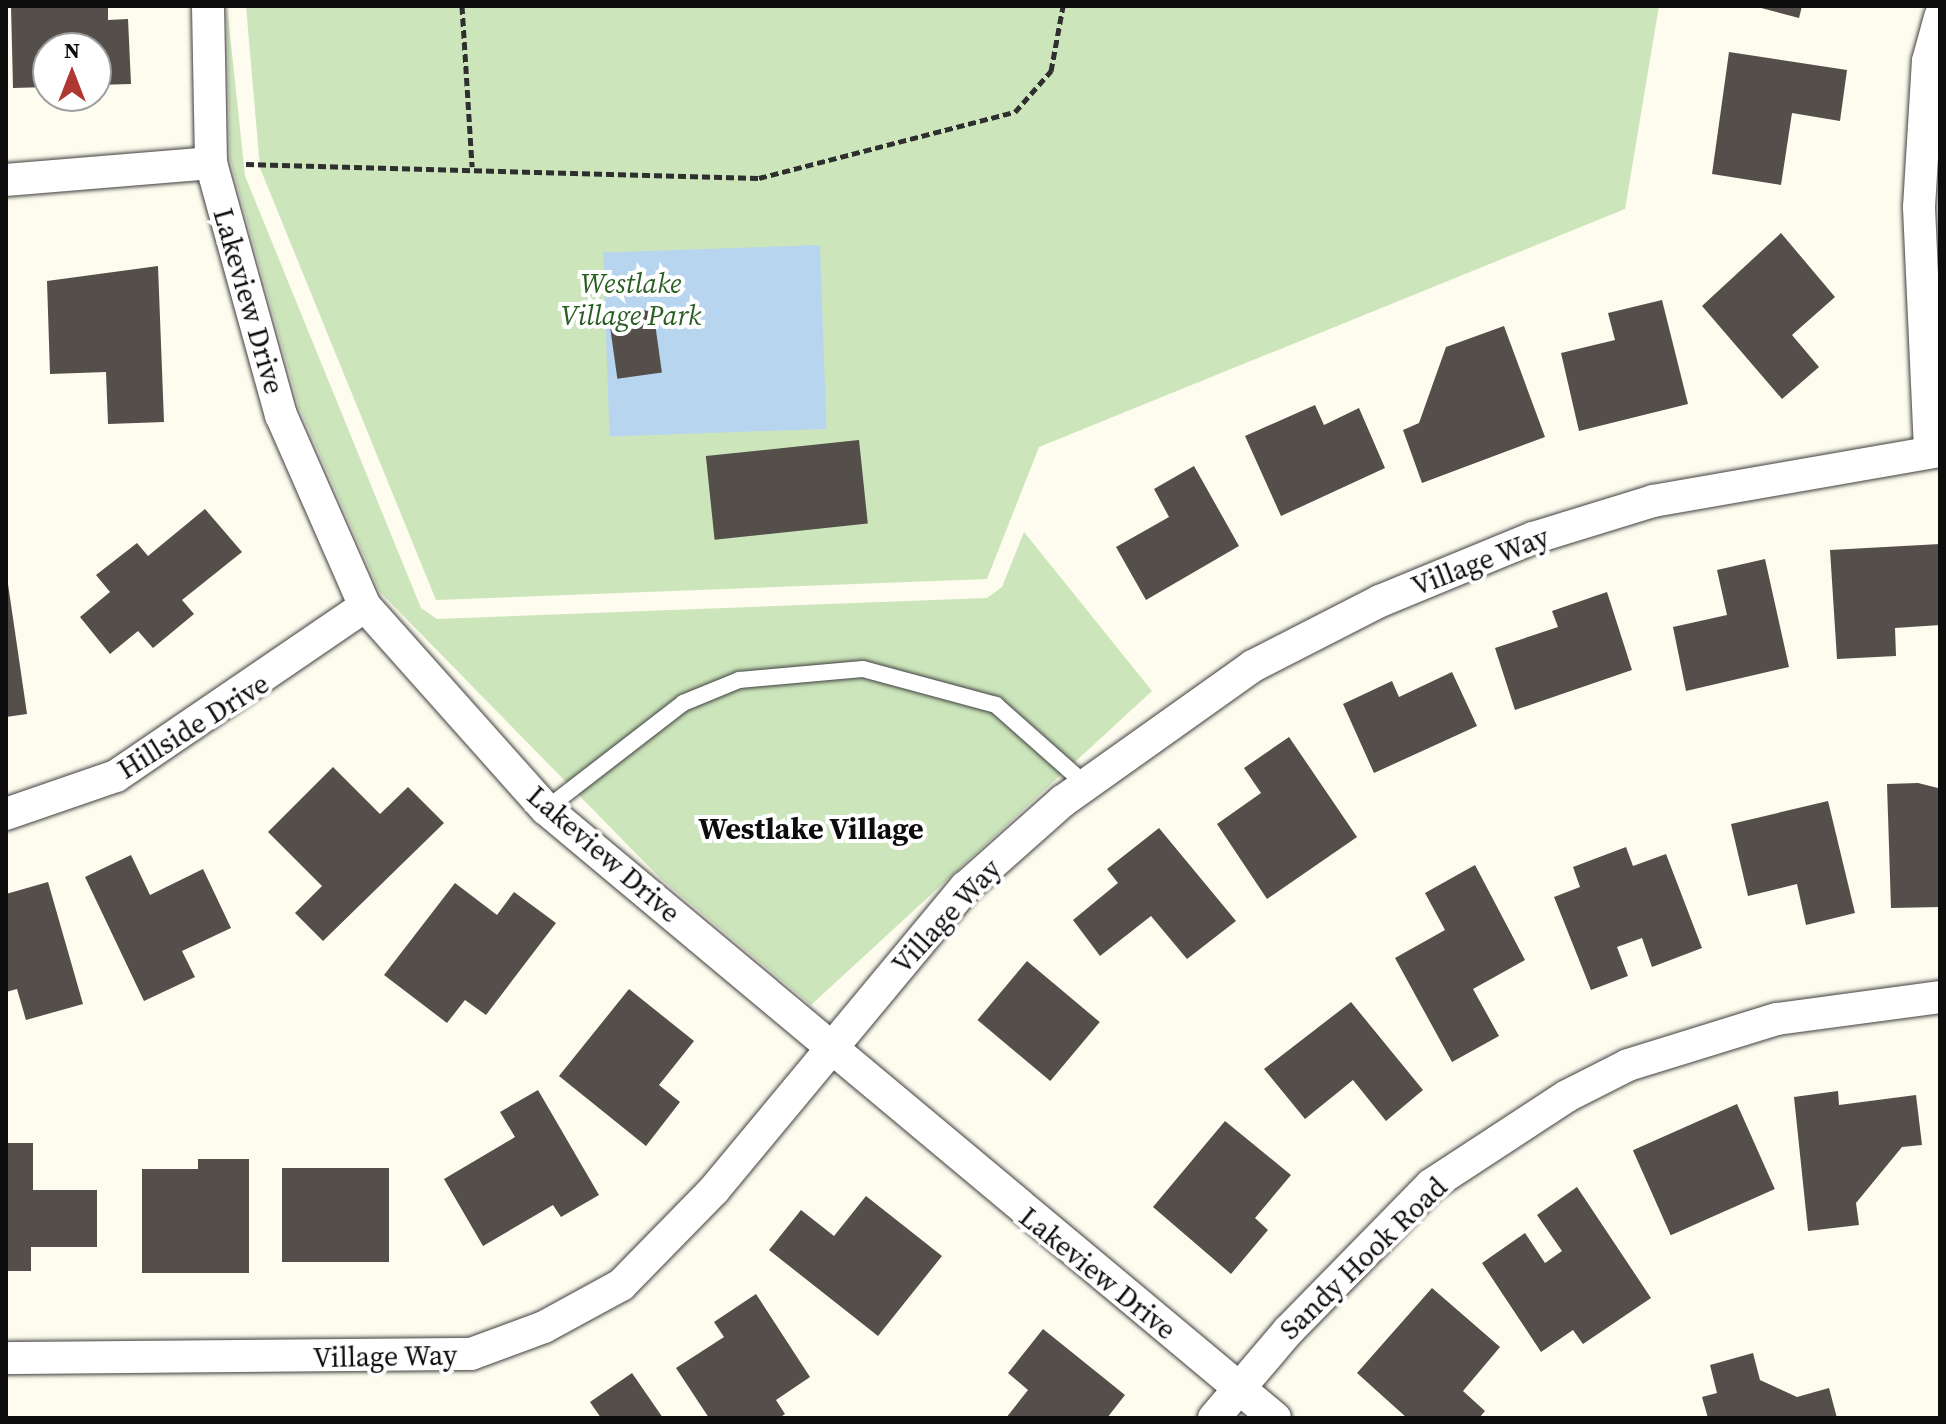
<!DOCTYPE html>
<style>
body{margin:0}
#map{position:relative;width:1946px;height:1424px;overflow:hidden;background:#fdfcee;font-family:"Source Serif 4",serif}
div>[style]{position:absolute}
.green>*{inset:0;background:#cce5bb}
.water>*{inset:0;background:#b8d5f0;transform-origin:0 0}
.building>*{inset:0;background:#544f4a;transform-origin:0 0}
.path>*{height:5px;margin-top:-2.5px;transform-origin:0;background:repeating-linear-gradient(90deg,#2f2f2f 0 8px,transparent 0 12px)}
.roads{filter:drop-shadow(0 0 2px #404040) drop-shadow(0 0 2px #404040)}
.service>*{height:16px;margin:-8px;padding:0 8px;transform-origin:8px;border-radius:8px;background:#fff}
.minor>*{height:32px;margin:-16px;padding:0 16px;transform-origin:16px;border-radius:16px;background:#fff}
span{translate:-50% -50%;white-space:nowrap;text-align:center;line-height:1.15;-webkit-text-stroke:8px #fff;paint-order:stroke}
.park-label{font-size:28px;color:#2a5e23;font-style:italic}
.street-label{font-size:28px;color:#0d0d0d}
.neighbourhood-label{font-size:30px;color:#0d0d0d;font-weight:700}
.frame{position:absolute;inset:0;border:8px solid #0d0d0d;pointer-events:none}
.north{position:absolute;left:32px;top:32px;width:80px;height:80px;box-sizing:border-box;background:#fff;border:2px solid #9e9e9e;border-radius:50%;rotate:0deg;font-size:22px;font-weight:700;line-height:32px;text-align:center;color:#0d0d0d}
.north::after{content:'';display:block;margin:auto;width:28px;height:36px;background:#af3932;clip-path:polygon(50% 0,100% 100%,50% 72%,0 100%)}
</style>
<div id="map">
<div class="green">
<div style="clip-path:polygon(227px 6px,245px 176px,421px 608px,437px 619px,987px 598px,1002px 587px,1024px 532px,1152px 691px,811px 1005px,660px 878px,380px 592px,299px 407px,230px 159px)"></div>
<div style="clip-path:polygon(246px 6px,1659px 6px,1625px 209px,1039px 447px,987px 579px,436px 600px,260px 168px)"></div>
</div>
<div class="water">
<div style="left:820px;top:245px;width:184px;height:217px;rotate:88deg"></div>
</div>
<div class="building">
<div style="clip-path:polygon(11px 6px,108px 6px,108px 20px,128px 19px,131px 84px,96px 85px,96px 48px,48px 48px,48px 87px,13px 88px)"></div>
<div style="clip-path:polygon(1754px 6px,1802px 6px,1799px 18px)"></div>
<div style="clip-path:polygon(1729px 52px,1847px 70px,1840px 121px,1792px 113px,1781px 185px,1712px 174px)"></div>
<div style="clip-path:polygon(1781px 233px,1835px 297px,1792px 335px,1819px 367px,1782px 399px,1702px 306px)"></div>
<div style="clip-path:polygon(158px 266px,164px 422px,108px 424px,106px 372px,50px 374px,47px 281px)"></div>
<div style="clip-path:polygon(1662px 300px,1688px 404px,1579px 431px,1561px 353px,1615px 340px,1608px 313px)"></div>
<div style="left:653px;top:309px;width:64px;height:45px;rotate:82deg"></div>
<div style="clip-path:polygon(1504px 326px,1545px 437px,1422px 483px,1403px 430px,1419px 423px,1446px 347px)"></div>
<div style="clip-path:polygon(1315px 405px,1324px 425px,1359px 408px,1385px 468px,1281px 516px,1245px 436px)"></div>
<div style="left:859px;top:440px;width:84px;height:154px;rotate:84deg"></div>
<div style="clip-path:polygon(1194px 466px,1239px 546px,1146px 600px,1116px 547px,1169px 517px,1154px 489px)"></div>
<div style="clip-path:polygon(205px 509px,242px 552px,182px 600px,194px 614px,153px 648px,138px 631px,110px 654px,80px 617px,110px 592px,96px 575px,137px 543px,148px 556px)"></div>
<div style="clip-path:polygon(1940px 544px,1940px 625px,1895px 628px,1896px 656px,1837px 659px,1830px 550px)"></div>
<div style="clip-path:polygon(1765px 559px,1789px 667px,1686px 691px,1673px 627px,1727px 615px,1717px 570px)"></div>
<div style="clip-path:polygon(8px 584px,27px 714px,6px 717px,6px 585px)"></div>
<div style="clip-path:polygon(1607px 592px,1632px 670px,1515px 710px,1495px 648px,1558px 627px,1552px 611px)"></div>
<div style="clip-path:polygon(1452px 672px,1477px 726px,1374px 773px,1343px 704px,1392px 681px,1399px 697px)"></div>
<div style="clip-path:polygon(1289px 737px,1357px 837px,1267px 899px,1217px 824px,1261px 793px,1244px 768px)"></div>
<div style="clip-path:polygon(333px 767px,380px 814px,408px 787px,444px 823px,323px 941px,295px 913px,322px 886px,268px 832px)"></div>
<div style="clip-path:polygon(1918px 783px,1938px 788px,1940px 907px,1891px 908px,1887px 784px)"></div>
<div style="clip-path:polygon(1828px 801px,1855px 913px,1806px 925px,1797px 884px,1748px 896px,1731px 824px)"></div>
<div style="clip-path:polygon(1159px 828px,1236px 921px,1187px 959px,1151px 916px,1100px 956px,1073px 920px,1118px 883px,1107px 869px)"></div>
<div style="clip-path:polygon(1626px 847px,1633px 866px,1666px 854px,1702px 948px,1652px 967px,1642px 938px,1617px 947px,1628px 976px,1591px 990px,1554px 897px,1580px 887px,1573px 867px)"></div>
<div style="clip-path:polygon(131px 855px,150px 895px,203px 869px,231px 928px,182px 951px,195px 977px,144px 1001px,85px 877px)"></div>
<div style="clip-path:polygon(1475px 865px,1525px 960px,1473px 989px,1499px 1036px,1452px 1062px,1395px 958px,1445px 930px,1425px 893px)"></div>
<div style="clip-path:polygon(48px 882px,83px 1004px,26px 1020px,17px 989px,6px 992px,6px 894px)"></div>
<div style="clip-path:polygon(455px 883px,497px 915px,514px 892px,556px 923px,486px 1015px,465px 1000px,447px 1023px,384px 975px)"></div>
<div style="left:1027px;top:961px;width:95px;height:77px;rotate:40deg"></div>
<div style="clip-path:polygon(629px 989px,694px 1041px,659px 1085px,680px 1102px,646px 1146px,559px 1076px)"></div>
<div style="clip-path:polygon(1351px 1002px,1423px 1090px,1386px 1121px,1353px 1080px,1305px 1119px,1264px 1069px)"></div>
<div style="clip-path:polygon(538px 1090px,599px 1195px,561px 1217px,553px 1205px,483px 1246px,444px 1179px,515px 1137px,500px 1112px)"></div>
<div style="clip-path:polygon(1838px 1091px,1839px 1105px,1916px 1095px,1922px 1145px,1902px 1147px,1856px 1203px,1859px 1225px,1808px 1231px,1794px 1097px)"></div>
<div style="left:1737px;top:1104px;width:93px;height:114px;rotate:66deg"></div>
<div style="clip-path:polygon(1225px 1121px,1291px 1175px,1255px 1218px,1268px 1230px,1231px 1274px,1153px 1207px)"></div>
<div style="clip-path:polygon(6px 1143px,33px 1143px,33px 1190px,97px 1190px,97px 1247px,31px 1247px,31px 1271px,6px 1271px)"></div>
<div style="clip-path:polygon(198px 1159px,249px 1159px,249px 1273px,142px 1273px,142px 1169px,198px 1169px)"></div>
<div style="left:282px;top:1168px;width:107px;height:94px"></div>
<div style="clip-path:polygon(1577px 1187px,1651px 1298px,1583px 1344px,1573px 1330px,1541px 1352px,1482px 1263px,1525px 1233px,1545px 1263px,1562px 1251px,1537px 1215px)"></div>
<div style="clip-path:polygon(866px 1196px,942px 1256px,878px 1336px,769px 1250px,801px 1210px,834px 1236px)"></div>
<div style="clip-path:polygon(1432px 1288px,1500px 1347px,1463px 1391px,1485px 1411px,1479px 1418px,1407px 1418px,1357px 1373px)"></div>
<div style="clip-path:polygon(756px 1294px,810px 1377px,776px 1400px,785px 1414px,779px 1418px,709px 1418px,676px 1368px,724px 1337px,714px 1322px)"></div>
<div style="clip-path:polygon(1043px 1329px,1125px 1395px,1107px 1418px,1006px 1418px,1028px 1390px,1008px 1373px)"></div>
<div style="clip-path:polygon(1753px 1353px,1760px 1380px,1797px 1397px,1829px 1388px,1837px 1418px,1708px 1418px,1702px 1397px,1717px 1393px,1710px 1365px)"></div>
<div style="clip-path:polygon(632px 1373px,663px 1418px,601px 1418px,590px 1402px)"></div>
</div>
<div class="path">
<div style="left:462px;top:6px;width:161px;rotate:86.4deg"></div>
<div style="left:246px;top:164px;width:513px;rotate:1.56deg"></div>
<div style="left:759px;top:178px;width:264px;rotate:-14.5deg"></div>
<div style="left:1015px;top:112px;width:55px;rotate:-48.7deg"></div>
<div style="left:1051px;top:71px;width:66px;rotate:-79.5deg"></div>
</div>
<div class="roads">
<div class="service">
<div style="left:546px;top:809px;width:173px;rotate:-37.7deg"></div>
<div style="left:683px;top:703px;width:61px;rotate:-22.3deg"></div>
<div style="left:739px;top:680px;width:124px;rotate:-5.1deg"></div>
<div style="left:863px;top:669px;width:138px;rotate:15.1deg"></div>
<div style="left:996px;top:705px;width:119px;rotate:41.6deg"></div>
</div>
<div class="minor">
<div style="left:208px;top:6px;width:157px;rotate:88.9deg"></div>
<div style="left:211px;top:163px;width:262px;rotate:74.5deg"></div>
<div style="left:281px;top:415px;width:209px;rotate:66.3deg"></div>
<div style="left:365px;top:606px;width:272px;rotate:48.3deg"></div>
<div style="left:546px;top:809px;width:950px;rotate:39.88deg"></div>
<div style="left:6px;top:180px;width:206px;rotate:-4.7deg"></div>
<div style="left:1930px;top:450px;width:243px;rotate:-92.6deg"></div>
<div style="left:1919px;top:207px;width:146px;rotate:-86.5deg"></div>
<div style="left:1928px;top:61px;width:46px;rotate:-74.7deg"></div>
<div style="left:6px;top:814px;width:116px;rotate:-19.1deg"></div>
<div style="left:116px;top:776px;width:301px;rotate:-34.3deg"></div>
<div style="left:6px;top:1358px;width:465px;rotate:-0.5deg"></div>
<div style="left:471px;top:1354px;width:78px;rotate:-20.3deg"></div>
<div style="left:544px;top:1327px;width:88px;rotate:-28.6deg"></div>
<div style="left:621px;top:1285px;width:133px;rotate:-45.6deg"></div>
<div style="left:714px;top:1190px;width:394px;rotate:-50.3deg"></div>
<div style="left:966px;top:887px;width:130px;rotate:-41.6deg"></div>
<div style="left:1063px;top:801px;width:233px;rotate:-35.4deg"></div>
<div style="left:1253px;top:666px;width:143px;rotate:-27.1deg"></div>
<div style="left:1380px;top:601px;width:165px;rotate:-22.4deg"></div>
<div style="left:1533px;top:538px;width:126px;rotate:-17.1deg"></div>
<div style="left:1653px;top:501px;width:291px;rotate:-9.9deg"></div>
<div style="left:1214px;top:1418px;width:116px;rotate:-49.6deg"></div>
<div style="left:1289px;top:1330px;width:203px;rotate:-45.6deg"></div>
<div style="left:1431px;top:1185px;width:163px;rotate:-33.2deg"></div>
<div style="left:1567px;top:1096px;width:68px;rotate:-26.9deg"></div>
<div style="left:1628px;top:1065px;width:156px;rotate:-17.2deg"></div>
<div style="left:1777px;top:1019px;width:164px;rotate:-7.7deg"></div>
</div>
</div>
<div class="park-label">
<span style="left:631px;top:299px">Westlake<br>Village Park</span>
</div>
<div class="street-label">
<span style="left:249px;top:301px;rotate:74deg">Lakeview Drive</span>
<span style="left:1480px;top:561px;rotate:-21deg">Village Way</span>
<span style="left:193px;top:726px;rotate:-32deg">Hillside Drive</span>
<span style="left:604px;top:854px;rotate:41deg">Lakeview Drive</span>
<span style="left:946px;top:916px;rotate:-47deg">Village Way</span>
<span style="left:1363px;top:1258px;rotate:-44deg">Sandy Hook Road</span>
<span style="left:1098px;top:1273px;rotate:39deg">Lakeview Drive</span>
<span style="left:385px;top:1356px;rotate:-1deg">Village Way</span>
</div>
<div class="neighbourhood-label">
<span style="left:811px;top:829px">Westlake Village</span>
</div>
<div class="frame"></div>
<div class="north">N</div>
</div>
